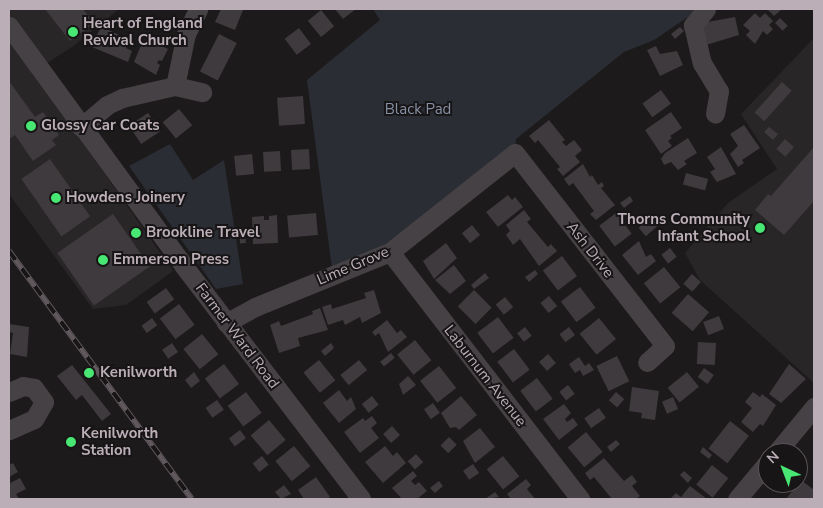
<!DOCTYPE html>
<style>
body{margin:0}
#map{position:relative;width:823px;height:508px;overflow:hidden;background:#1c1a1b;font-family:"Nunito Sans",sans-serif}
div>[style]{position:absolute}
.built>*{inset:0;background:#292628}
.green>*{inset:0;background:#2a2d34}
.building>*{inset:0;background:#3e3a3d;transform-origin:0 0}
.minor>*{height:19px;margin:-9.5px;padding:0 9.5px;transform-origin:9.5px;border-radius:9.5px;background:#464144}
.rail>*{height:5.5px;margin-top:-2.75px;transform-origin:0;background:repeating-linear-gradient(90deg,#181516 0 11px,#60585d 0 22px);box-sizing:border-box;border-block:1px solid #60585d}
.dots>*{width:14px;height:14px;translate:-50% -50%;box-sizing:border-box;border:2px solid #181516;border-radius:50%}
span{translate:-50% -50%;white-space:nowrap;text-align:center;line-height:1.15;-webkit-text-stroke:4px #181516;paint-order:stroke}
.poi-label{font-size:15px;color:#bbaeb7;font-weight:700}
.left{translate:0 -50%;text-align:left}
.right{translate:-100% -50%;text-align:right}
.park-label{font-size:15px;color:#8690a5}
.street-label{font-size:15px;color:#bbaeb7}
.frame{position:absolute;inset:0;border:10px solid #bbaeb7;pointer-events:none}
.north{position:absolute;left:758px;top:443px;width:50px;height:50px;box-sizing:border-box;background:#181516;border:1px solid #595256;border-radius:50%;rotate:317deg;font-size:14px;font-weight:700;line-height:20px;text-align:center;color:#bbaeb7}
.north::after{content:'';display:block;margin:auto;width:18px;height:22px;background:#48e773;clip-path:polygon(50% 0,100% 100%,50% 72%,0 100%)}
</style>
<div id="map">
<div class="built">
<div style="clip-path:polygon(9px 9px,119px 9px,72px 47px,33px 72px,173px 271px,126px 305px,93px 309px,9px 194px)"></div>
<div style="clip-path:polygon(814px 38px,814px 383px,700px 280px,685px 253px,728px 203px,777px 169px,741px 114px)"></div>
</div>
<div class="green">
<div style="clip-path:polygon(373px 9px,695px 9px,688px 17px,654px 40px,624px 52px,516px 139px,515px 153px,390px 252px,333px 276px,307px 80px,380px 20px)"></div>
<div style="clip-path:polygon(170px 144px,193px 180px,224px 160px,243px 284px,216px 289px,129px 166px)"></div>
</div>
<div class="building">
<div style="clip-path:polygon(45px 9px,83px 9px,94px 23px,70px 41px)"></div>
<div style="clip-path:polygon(221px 9px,243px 10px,235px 30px,215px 22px)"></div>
<div style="clip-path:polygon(335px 9px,356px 9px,343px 19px)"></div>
<div style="clip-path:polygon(767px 9px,782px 9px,774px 16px)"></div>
<div style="left:321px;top:10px;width:21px;height:17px;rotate:51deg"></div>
<div style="clip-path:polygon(755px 13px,760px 18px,765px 13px,773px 21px,769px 25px,773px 29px,767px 35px,763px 31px,755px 44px,746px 35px,750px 31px,743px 25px)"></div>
<div style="clip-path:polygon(735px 17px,739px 35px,706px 45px,702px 23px)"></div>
<div style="left:780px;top:18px;width:11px;height:7px;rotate:45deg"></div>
<div style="clip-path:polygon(101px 26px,129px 40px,126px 48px,132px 51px,128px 62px,92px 47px)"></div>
<div style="clip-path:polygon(680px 27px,684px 31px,675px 39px,671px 34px)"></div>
<div style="left:299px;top:28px;width:20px;height:18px;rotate:53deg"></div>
<div style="left:219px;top:34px;width:20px;height:42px;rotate:27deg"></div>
<div style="clip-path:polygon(153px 42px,168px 49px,162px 61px,159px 60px,157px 63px,160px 65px,156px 75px,134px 62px,142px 43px,151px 46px)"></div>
<div style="clip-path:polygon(656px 46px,660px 54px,677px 51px,683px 65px,660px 76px,647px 50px)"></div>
<div style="clip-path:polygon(9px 81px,35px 117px,43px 112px,59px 135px,52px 140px,56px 145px,33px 161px,15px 135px,9px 139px)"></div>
<div style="left:782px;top:82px;width:13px;height:41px;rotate:42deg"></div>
<div style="left:661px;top:90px;width:17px;height:23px;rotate:54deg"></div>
<div style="left:303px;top:96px;width:28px;height:26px;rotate:86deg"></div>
<div style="left:179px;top:109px;width:21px;height:21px;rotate:51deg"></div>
<div style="clip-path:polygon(671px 112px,682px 128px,670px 136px,672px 138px,668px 141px,672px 146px,661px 154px,645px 130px)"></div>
<div style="left:148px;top:113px;width:22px;height:23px;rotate:56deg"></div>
<div style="clip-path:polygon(549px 120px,565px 140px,562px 142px,566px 146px,574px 140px,582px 150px,575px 156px,580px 162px,563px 176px,557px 169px,560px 167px,538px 140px,535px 143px,529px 136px)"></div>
<div style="clip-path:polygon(744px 125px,760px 148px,742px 160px,744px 163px,738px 167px,730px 154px,738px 146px,730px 134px)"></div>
<div style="clip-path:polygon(769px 127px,778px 134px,773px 140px,764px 132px)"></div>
<div style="clip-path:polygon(688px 138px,697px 153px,684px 161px,687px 164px,678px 170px,671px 162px,664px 165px,661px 159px,665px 153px)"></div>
<div style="left:785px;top:139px;width:12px;height:13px;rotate:42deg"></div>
<div style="clip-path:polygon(721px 147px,736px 174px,717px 182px,710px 172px,715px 169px,707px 157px)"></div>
<div style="clip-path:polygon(814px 147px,814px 201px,784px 235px,755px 210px,768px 194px,771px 196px)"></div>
<div style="left:309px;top:149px;width:20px;height:18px;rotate:87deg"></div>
<div style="left:280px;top:151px;width:20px;height:17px;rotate:87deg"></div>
<div style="left:252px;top:154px;width:20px;height:18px;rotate:84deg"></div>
<div style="left:50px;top:159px;width:70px;height:35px;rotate:55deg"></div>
<div style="clip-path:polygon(583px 164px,590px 177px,592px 175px,598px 185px,602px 182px,604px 186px,601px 188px,615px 205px,596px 220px,590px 214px,594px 211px,573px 183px,569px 186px,564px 179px)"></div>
<div style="left:686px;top:173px;width:23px;height:12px;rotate:15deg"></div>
<div style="clip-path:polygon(508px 195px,512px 200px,515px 197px,523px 207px,498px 227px,486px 212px)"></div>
<div style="clip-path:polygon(630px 196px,633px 201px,624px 208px,620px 203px)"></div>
<div style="clip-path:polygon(524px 210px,531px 219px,527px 222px,548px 247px,551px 244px,557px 251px,539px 266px,520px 239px,513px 245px,506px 235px,510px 231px,506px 225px)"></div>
<div style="left:316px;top:213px;width:22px;height:29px;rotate:85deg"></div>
<div style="left:616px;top:213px;width:26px;height:21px;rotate:53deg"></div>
<div style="left:113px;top:214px;width:64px;height:68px;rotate:55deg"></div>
<div style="clip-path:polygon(277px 215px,278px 243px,253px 244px,252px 217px,264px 216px,264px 220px,269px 220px,269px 216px)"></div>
<div style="left:650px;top:218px;width:11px;height:15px;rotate:49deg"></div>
<div style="left:472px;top:225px;width:13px;height:13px;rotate:51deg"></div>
<div style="left:245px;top:231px;width:12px;height:6px;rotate:85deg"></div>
<div style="clip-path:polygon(639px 241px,646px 257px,651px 254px,656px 261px,638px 275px,622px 255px)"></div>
<div style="clip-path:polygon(446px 243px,457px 258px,434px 279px,423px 261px)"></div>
<div style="left:670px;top:248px;width:11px;height:11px;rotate:52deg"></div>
<div style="left:562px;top:256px;width:25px;height:24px;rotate:53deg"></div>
<div style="clip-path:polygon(454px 265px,466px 281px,450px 294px,435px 280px)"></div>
<div style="left:664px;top:267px;width:26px;height:26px;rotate:51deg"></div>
<div style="clip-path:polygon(535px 270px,538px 274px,529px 282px,525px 277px)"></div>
<div style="clip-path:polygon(485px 273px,489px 278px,474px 289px,471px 285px)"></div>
<div style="left:692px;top:274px;width:12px;height:13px;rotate:42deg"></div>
<div style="left:580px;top:287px;width:26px;height:24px;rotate:53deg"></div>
<div style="left:166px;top:288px;width:14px;height:24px;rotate:54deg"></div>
<div style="clip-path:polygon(374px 290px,381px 313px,362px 323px,360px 317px,345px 325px,343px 320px,328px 325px,322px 307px,331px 304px,332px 309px,366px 298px,364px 293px)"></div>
<div style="left:474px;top:290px;width:25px;height:23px;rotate:45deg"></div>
<div style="left:688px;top:294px;width:28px;height:25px;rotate:41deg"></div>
<div style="left:549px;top:296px;width:13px;height:11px;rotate:51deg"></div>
<div style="left:505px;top:297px;width:13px;height:12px;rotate:51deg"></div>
<div style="left:179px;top:304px;width:26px;height:24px;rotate:53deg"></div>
<div style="clip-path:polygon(320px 308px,328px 330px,298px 338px,300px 346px,279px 353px,270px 325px,279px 321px,281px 326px,313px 314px,312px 311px)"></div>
<div style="left:719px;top:316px;width:14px;height:17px;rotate:69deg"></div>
<div style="left:498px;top:317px;width:26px;height:26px;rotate:53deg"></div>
<div style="left:152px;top:318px;width:9px;height:13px;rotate:54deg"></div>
<div style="left:599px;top:318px;width:27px;height:25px;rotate:51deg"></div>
<div style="clip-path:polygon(387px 320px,397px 333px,401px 330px,407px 337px,388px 352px,379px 333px,375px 336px,372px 332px)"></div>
<div style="clip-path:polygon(9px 324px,29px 327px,27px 357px,10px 354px,13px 333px,9px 332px)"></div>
<div style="left:525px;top:327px;width:11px;height:10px;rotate:52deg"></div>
<div style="left:569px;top:327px;width:10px;height:12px;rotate:53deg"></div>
<div style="left:202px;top:334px;width:26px;height:24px;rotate:51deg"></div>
<div style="left:415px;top:340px;width:26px;height:23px;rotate:51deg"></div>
<div style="left:698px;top:342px;width:18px;height:22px;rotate:3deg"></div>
<div style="left:172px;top:343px;width:11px;height:12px;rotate:56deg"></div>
<div style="clip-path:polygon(331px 343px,334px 348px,325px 356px,321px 351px)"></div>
<div style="left:514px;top:349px;width:26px;height:21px;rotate:53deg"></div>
<div style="left:391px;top:353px;width:6px;height:14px;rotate:51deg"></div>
<div style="left:548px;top:354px;width:12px;height:12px;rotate:48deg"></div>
<div style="left:617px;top:356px;width:28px;height:23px;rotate:64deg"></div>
<div style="clip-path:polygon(579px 357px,585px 366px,589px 363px,594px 370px,583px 376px,580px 370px,575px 373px,569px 364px)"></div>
<div style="left:319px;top:360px;width:26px;height:20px;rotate:51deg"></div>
<div style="left:359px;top:360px;width:13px;height:24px;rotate:51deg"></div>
<div style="left:224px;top:364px;width:25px;height:24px;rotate:53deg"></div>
<div style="clip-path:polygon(789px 364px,806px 379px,781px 403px,769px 394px)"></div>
<div style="clip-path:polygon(72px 365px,111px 414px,102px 421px,82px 395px,76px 400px,57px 376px)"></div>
<div style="left:439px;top:366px;width:28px;height:24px;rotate:52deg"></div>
<div style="left:704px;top:368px;width:12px;height:11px;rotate:35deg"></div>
<div style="clip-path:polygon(194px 372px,200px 381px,191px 388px,185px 380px)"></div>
<div style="left:687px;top:372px;width:19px;height:25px;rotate:51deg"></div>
<div style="clip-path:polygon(408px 376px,416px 385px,403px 395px,399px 384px)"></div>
<div style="left:537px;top:378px;width:26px;height:21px;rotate:53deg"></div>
<div style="left:568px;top:385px;width:11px;height:11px;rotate:52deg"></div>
<div style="clip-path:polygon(632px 387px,659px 391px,655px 420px,641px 418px,642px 413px,629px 411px)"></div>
<div style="clip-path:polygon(339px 390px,347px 401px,351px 397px,356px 409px,339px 423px,323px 403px)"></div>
<div style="left:246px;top:392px;width:26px;height:23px;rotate:53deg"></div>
<div style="left:616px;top:392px;width:11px;height:11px;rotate:41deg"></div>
<div style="clip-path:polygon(753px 392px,760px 397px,762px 394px,776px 405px,763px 426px,760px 424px,753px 432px,741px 422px,752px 408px,745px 402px)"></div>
<div style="left:372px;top:396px;width:11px;height:13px;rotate:52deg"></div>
<div style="clip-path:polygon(461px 396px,477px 415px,459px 430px,456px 427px,450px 428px,441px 413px)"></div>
<div style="left:673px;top:397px;width:13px;height:12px;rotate:67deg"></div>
<div style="left:217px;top:400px;width:12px;height:14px;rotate:55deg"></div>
<div style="left:433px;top:403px;width:12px;height:11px;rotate:55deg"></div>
<div style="clip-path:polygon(564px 404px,571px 413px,565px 419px,567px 422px,573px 418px,578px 425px,559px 440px,543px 419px)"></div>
<div style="left:599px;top:408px;width:12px;height:18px;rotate:55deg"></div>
<div style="clip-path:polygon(372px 416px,377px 423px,371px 428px,379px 438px,360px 453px,344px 432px,363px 418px,365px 421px)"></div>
<div style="left:269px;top:420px;width:26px;height:24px;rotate:50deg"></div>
<div style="left:730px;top:421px;width:24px;height:35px;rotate:38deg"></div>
<div style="left:392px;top:426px;width:12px;height:12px;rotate:48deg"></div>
<div style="clip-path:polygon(480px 428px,495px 447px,475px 463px,463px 441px)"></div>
<div style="left:240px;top:430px;width:10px;height:14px;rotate:53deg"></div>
<div style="left:586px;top:432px;width:26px;height:24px;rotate:50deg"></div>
<div style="left:449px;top:437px;width:11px;height:12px;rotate:45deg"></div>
<div style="clip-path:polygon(616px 440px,620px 444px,611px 452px,607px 447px)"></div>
<div style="left:294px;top:446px;width:26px;height:24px;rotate:51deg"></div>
<div style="clip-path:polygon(385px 446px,393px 456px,397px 452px,406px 463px,383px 483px,365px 462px)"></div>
<div style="clip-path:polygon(703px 447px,712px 455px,709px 459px,700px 452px)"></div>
<div style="left:416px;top:454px;width:11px;height:11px;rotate:49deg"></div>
<div style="left:262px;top:456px;width:11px;height:12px;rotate:52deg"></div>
<div style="left:503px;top:456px;width:26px;height:21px;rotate:51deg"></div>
<div style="clip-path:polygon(604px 458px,624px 481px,632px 475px,637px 482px,632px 486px,640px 496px,636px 499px,612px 499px,594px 477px,590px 480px,585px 473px)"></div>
<div style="clip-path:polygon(13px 463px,18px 472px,9px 477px,9px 465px)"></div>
<div style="left:473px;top:464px;width:11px;height:12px;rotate:56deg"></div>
<div style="left:712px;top:465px;width:21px;height:25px;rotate:39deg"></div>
<div style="clip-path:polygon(413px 471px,417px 476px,411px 481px,415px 485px,419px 482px,427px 491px,417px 499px,402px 499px,392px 488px)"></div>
<div style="clip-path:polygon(684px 471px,692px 478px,688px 483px,680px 475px)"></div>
<div style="clip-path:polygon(316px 477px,330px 497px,327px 499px,304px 499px,298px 490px)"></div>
<div style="clip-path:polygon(20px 478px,26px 489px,16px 494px,19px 499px,9px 499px,9px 480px,10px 483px)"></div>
<div style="clip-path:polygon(526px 479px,531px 485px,527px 489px,535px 499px,511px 499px,507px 494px)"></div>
<div style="clip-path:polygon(801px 480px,814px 490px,813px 498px,786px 499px)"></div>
<div style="clip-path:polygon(439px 481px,443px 486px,435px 493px,430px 488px)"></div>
<div style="clip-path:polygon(284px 485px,291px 494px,281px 499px,275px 492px)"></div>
<div style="clip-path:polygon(690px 486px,707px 499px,671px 498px,676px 493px,681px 497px)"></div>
<div style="clip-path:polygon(495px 492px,499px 497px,485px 499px)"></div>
</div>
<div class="minor">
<div style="left:706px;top:9px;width:21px;rotate:129deg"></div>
<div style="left:693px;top:25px;width:39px;rotate:77deg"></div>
<div style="left:702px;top:63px;width:33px;rotate:59deg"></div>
<div style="left:719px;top:91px;width:23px;rotate:100deg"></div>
<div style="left:9px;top:26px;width:296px;rotate:53.9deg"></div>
<div style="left:183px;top:265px;width:294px;rotate:52.7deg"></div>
<div style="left:175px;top:86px;width:28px;rotate:13deg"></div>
<div style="left:81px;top:127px;width:34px;rotate:-40deg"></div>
<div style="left:107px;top:105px;width:17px;rotate:-25deg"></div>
<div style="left:122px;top:98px;width:54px;rotate:-12.8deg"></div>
<div style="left:175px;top:86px;width:53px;rotate:-78.1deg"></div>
<div style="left:186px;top:34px;width:28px;rotate:-64deg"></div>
<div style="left:390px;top:252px;width:312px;rotate:52.4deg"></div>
<div style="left:226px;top:323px;width:33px;rotate:-29deg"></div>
<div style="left:255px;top:307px;width:146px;rotate:-22.2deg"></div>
<div style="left:390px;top:252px;width:159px;rotate:-38.4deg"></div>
<div style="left:515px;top:153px;width:244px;rotate:52.1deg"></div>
<div style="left:665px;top:346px;width:24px;rotate:138deg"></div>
<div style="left:9px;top:392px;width:15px;rotate:-23deg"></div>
<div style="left:23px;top:386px;width:11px;rotate:10deg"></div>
<div style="left:34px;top:388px;width:17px;rotate:54deg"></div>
<div style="left:44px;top:402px;width:20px;rotate:120deg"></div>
<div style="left:34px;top:419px;width:27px;rotate:156deg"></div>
<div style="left:776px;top:453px;width:60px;rotate:-50.4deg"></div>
<div style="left:737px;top:499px;width:48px;rotate:-50deg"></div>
</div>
<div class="rail">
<div style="left:9px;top:251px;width:308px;rotate:53.6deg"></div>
</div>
<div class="dots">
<div style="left:73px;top:32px;background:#48e773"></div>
<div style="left:31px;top:126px;background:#48e773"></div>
<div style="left:56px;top:198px;background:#48e773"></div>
<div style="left:760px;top:228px;background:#48e773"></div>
<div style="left:136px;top:233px;background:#48e773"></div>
<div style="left:103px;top:260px;background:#48e773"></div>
<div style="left:89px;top:373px;background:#48e773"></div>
<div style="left:71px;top:442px;background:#48e773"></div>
</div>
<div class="poi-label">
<span class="left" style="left:83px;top:32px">Heart of England<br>Revival Church</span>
<span class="left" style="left:41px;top:126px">Glossy Car Coats</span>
<span class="left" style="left:66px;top:198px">Howdens Joinery</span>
<span class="right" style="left:750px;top:228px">Thorns Community<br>Infant School</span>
<span class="left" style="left:146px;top:233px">Brookline Travel</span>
<span class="left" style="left:113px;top:260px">Emmerson Press</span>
<span class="left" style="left:100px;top:373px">Kenilworth</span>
<span class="left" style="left:81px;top:442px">Kenilworth<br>Station</span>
</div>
<div class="park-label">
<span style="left:418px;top:110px">Black Pad</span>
</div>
<div class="street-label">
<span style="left:590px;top:250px;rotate:52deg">Ash Drive</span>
<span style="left:353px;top:266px;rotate:-23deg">Lime Grove</span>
<span style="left:237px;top:336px;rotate:53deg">Farmer Ward Road</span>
<span style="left:485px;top:376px;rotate:52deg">Laburnum Avenue</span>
</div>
<div class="frame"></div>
<div class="north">N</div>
</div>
